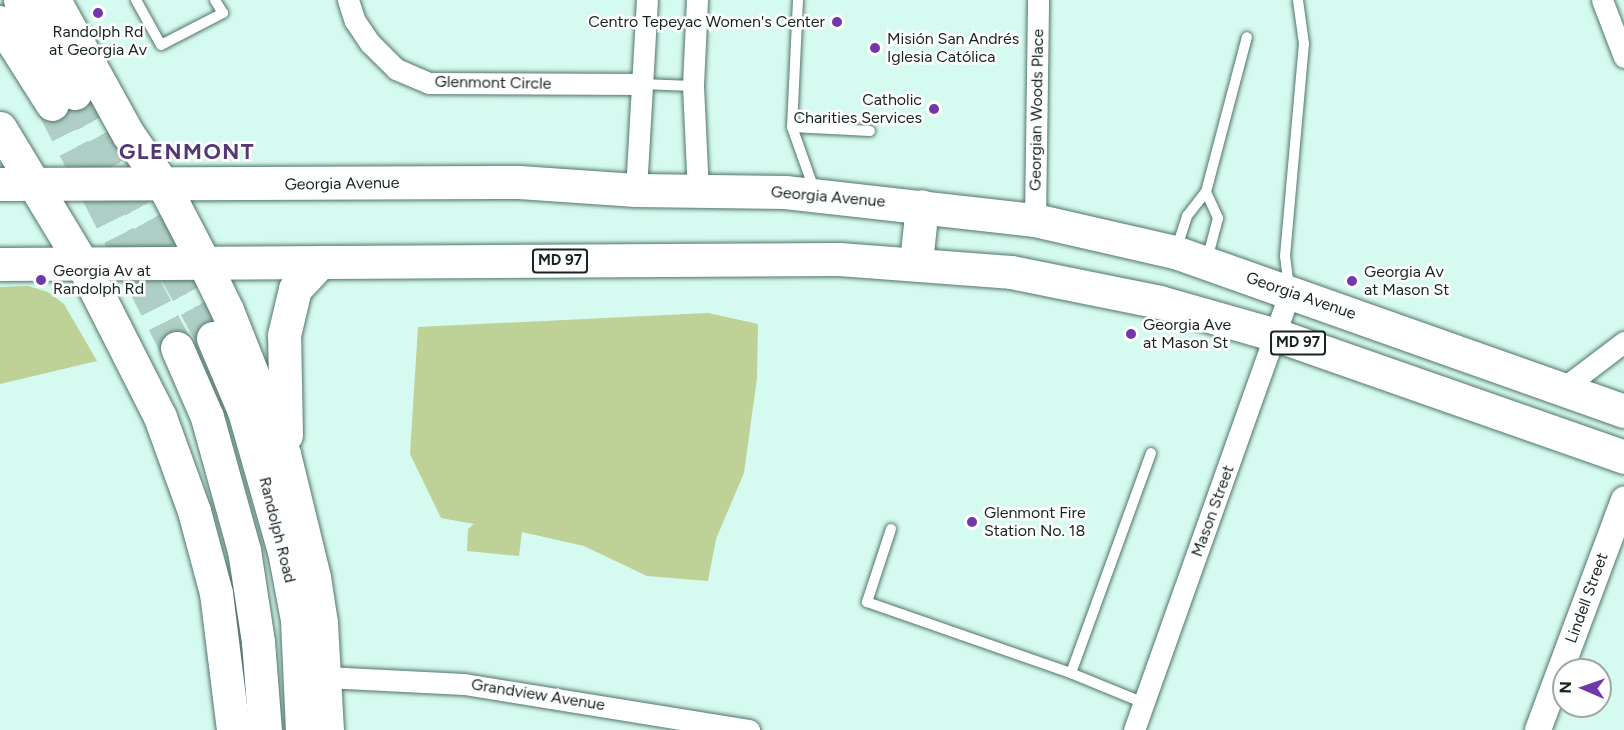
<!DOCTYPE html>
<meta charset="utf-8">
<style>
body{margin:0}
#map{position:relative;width:1624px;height:730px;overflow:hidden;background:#d5faef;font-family:Figtree,sans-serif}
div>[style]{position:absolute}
.green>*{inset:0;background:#bed197}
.primary-tunnel>*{height:33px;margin-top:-16.5px;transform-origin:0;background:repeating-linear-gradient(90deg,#afcfc6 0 33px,transparent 0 49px)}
.roads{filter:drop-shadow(0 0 2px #53746a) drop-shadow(0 0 2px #53746a)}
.service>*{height:10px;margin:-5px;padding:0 5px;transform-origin:5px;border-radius:5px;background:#fff}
.minor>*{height:21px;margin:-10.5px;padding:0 10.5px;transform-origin:10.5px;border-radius:10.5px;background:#fff}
.tertiary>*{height:26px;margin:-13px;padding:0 13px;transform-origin:13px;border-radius:13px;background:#fff}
.primary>*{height:33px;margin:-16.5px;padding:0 16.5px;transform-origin:16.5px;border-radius:16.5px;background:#fff}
.dots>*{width:16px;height:16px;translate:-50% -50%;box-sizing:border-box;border:3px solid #fefefe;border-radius:50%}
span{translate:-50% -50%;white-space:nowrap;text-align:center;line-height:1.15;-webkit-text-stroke:5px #fefefe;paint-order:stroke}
.shield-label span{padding:2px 4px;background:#fefefe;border:2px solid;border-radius:4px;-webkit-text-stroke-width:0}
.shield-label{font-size:15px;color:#172521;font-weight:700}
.poi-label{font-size:16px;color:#172521}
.right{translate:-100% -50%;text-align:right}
.left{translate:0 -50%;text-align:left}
.street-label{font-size:16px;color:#172521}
.district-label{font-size:22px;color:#543874;font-weight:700;letter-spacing:1.5px}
.north{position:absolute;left:1552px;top:658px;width:60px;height:60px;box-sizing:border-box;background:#fefefe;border:2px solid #a2a7a6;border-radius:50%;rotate:272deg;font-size:16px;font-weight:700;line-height:24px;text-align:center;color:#172521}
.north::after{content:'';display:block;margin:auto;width:21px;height:27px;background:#7337ad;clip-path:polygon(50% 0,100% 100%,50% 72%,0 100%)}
</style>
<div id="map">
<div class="green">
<div style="clip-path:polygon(28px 286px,48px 292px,64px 304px,97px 361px,0 384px,0 287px)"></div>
<div style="clip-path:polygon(708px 313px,758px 324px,757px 378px,744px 473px,716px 539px,708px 581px,647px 576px,584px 546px,522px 532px,519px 556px,467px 551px,468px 529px,474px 524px,441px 518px,410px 454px,418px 327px)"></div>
</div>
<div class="primary-tunnel">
<div style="left:75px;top:93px;width:281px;rotate:60.6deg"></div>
<div style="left:52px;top:104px;width:274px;rotate:62.9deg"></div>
</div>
<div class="roads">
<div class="service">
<div style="left:136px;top:0;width:51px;rotate:60.9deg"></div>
<div style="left:161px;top:45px;width:70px;rotate:-27.3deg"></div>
<div style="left:223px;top:13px;width:15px;rotate:-122deg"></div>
<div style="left:798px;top:0;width:127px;rotate:92.7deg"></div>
<div style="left:792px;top:127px;width:66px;rotate:70.5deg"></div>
<div style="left:641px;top:84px;width:52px;rotate:2.2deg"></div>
<div style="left:792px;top:127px;width:78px;rotate:2.9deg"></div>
<div style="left:1206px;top:192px;width:29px;rotate:65deg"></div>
<div style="left:1218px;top:218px;width:43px;rotate:104.7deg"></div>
<div style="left:1176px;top:250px;width:36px;rotate:-72deg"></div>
<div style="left:1187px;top:216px;width:31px;rotate:-52deg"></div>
<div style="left:1206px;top:192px;width:160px;rotate:-75.2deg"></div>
<div style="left:1289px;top:288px;width:32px;rotate:-97deg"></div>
<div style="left:1285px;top:256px;width:213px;rotate:-84.9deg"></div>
<div style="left:1304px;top:44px;width:44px;rotate:-97.8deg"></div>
<div style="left:891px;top:529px;width:77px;rotate:108.2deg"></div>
<div style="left:867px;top:602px;width:216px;rotate:19.2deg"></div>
<div style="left:1144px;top:703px;width:79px;rotate:-157.7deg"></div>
<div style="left:1071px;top:673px;width:234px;rotate:-70deg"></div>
</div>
<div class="minor">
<div style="left:348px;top:0;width:22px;rotate:72deg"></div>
<div style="left:355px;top:21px;width:27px;rotate:56deg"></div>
<div style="left:370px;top:43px;width:37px;rotate:45deg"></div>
<div style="left:396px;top:69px;width:36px;rotate:23deg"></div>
<div style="left:429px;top:83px;width:212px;rotate:0.3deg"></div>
<div style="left:697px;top:0;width:86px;rotate:92.7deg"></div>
<div style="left:693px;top:86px;width:105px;rotate:87.3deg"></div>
<div style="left:1602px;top:0;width:61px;rotate:68.9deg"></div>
<div style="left:636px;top:190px;width:190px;rotate:-86.7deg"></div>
<div style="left:1035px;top:220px;width:220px;rotate:-89.2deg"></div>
<div style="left:1562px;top:389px;width:78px;rotate:-37.2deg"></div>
<div style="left:325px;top:677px;width:139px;rotate:2.9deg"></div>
<div style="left:464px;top:684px;width:289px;rotate:9.2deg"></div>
<div style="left:1134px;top:730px;width:466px;rotate:-70.4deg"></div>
</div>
<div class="tertiary">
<div style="left:1538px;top:730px;width:246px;rotate:-69.5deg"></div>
</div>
<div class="primary">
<div style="left:20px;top:0;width:108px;rotate:59.4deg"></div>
<div style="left:54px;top:0;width:153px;rotate:61.1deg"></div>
<div style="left:128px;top:134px;width:63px;rotate:55.3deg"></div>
<div style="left:164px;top:186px;width:87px;rotate:62.5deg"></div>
<div style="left:204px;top:263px;width:52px;rotate:63.9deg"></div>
<div style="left:227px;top:310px;width:155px;rotate:68.4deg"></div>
<div style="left:284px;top:454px;width:127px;rotate:76.3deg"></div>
<div style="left:314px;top:577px;width:47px;rotate:81.3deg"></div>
<div style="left:321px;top:623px;width:107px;rotate:86.8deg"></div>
<div style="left:0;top:22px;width:97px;rotate:57.6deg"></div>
<div style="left:0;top:128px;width:160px;rotate:58.8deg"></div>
<div style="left:83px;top:265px;width:170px;rotate:63.1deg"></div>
<div style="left:160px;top:417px;width:100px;rotate:70.1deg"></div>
<div style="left:194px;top:511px;width:85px;rotate:75deg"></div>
<div style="left:216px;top:593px;width:138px;rotate:82.9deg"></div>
<div style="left:0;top:184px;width:519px;rotate:-0.22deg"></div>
<div style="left:519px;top:182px;width:117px;rotate:3.9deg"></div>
<div style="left:636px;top:190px;width:149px;rotate:0.8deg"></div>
<div style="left:785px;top:192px;width:252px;rotate:6.4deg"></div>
<div style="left:1035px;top:220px;width:144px;rotate:12.9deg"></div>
<div style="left:1175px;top:252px;width:476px;rotate:19.5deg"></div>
<div style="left:916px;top:262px;width:56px;rotate:-83.9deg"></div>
<div style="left:0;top:264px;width:839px;rotate:-0.34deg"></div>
<div style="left:839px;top:259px;width:172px;rotate:4.3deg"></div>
<div style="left:1011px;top:272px;width:152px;rotate:11.4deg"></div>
<div style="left:1160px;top:302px;width:121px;rotate:15.9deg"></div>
<div style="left:1276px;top:335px;width:369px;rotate:19.3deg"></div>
<div style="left:213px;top:338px;width:79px;rotate:67deg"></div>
<div style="left:244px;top:411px;width:146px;rotate:74.1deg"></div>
<div style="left:284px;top:551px;width:70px;rotate:79.3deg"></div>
<div style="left:297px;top:620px;width:110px;rotate:87.4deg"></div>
<div style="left:177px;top:348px;width:75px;rotate:66.5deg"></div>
<div style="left:207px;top:417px;width:138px;rotate:74.5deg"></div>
<div style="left:244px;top:550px;width:93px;rotate:81.3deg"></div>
<div style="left:258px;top:642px;width:88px;rotate:85.5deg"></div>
<div style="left:286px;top:435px;width:100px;rotate:-91.1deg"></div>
<div style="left:284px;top:335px;width:47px;rotate:-76.6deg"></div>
<div style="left:295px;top:289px;width:37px;rotate:-47deg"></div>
</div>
</div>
<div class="dots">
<div style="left:98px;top:13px;background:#7337ad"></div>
<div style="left:837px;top:22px;background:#7337ad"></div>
<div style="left:875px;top:48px;background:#7337ad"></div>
<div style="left:934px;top:109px;background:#7337ad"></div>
<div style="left:41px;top:280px;background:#7337ad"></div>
<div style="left:1352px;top:281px;background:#7337ad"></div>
<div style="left:1131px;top:334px;background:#7337ad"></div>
<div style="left:972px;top:522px;background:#7337ad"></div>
</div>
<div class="shield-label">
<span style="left:560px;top:261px">MD 97</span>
<span style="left:1298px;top:343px">MD 97</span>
</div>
<div class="poi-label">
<span class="right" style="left:825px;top:22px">Centro Tepeyac Women's Center</span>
<span style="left:98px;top:41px">Randolph Rd<br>at Georgia Av</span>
<span class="left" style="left:887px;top:48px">Misión San Andrés<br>Iglesia Católica</span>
<span class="right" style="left:922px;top:109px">Catholic<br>Charities Services</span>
<span class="left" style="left:53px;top:280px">Georgia Av at<br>Randolph Rd</span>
<span class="left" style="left:1364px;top:281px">Georgia Av<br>at Mason St</span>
<span class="left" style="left:1143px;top:334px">Georgia Ave<br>at Mason St</span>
<span class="left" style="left:984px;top:522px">Glenmont Fire<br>Station No. 18</span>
</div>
<div class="street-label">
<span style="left:493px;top:83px;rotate:1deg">Glenmont Circle</span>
<span style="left:1037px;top:110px;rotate:-89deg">Georgian Woods Place</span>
<span style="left:342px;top:184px;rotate:-1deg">Georgia Avenue</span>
<span style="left:828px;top:197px;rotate:5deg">Georgia Avenue</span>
<span style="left:1301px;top:296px;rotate:19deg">Georgia Avenue</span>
<span style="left:1213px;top:511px;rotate:-70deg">Mason Street</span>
<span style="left:277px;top:530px;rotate:76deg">Randolph Road</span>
<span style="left:1587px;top:598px;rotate:-70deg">Lindell Street</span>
<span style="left:538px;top:695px;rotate:9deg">Grandview Avenue</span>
</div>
<div class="district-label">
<span style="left:187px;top:152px">GLENMONT</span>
</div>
<div class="north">N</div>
</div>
